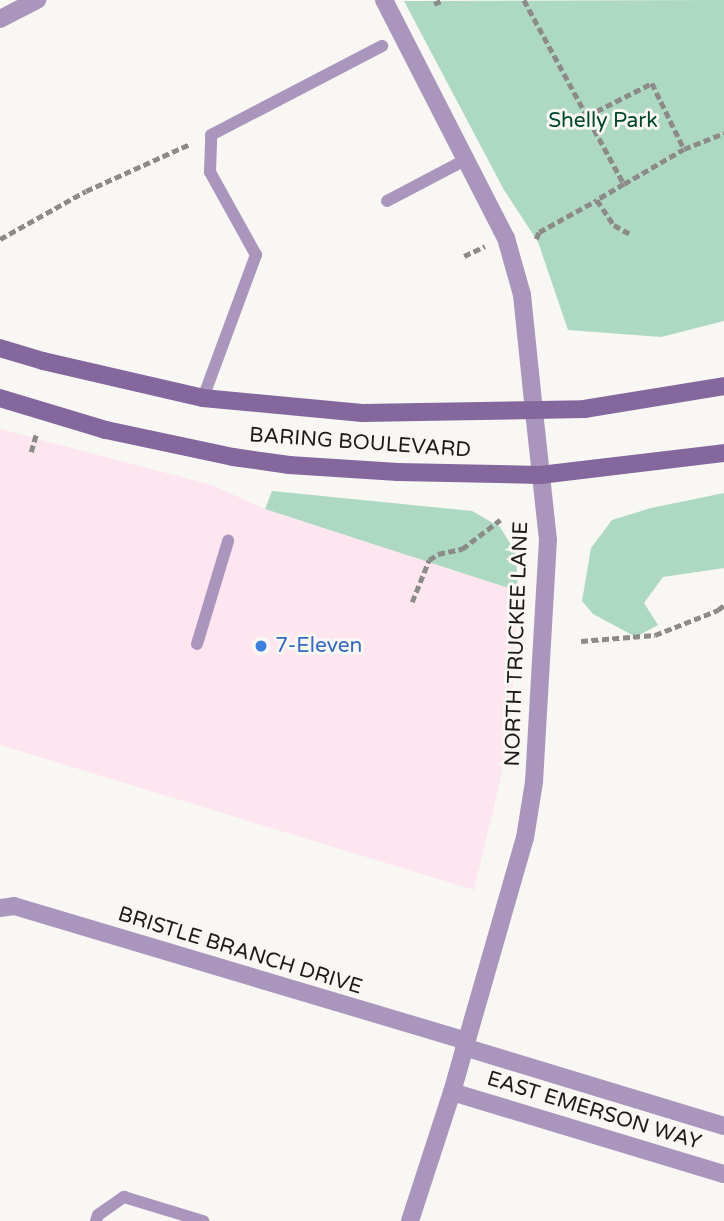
<!DOCTYPE html>
<style>
body{margin:0}
#map{position:relative;width:724px;height:1221px;overflow:hidden;background:#f9f7f4;font-family:"Varela Round",sans-serif}
div>[style]{position:absolute}
.commercial>*{inset:0;background:#fee6f1}
.green>*{inset:0;background:#add8c1}
.path>*{height:4.5px;margin-top:-2.25px;transform-origin:0;background:repeating-linear-gradient(90deg,#8d8b89 0 7px,transparent 0 10.5px)}
.service>*{height:12px;margin:-6px;padding:0 6px;transform-origin:6px;border-radius:6px;background:#aa96bc}
.minor>*{height:18px;margin:-9px;padding:0 9px;transform-origin:9px;border-radius:9px;background:#aa96bc}
.tertiary>*{height:18px;margin:-9px;padding:0 9px;transform-origin:9px;border-radius:9px;background:#aa96bc}
.secondary>*{height:18px;margin:-9px;padding:0 9px;transform-origin:9px;border-radius:9px;background:#84689d}
.dots>*{width:19px;height:19px;translate:-50% -50%;box-sizing:border-box;border:4px solid #f9f7f4;border-radius:50%}
span{translate:-50% -50%;white-space:nowrap;text-align:center;line-height:1.15;-webkit-text-stroke:6px #f9f7f4;paint-order:stroke}
.park-label{font-size:21px;color:#00472d}
.street-label{font-size:21px;color:#1c1b1a}
.shop-label{font-size:21px;color:#366cbe}
.left{translate:0 -50%;text-align:left}
</style>
<div id="map">
<div class="commercial">
<div style="clip-path:polygon(0 429px,212px 485px,265px 509px,518px 591px,512px 703px,501px 777px,474px 890px,0 745px)"></div>
</div>
<div class="green">
<div style="clip-path:polygon(724px 0,724px 321px,661px 337px,568px 330px,538px 242px,504px 190px,404px 1px)"></div>
<div style="clip-path:polygon(272px 491px,472px 511px,500px 527px,516px 553px,518px 591px,265px 509px)"></div>
<div style="clip-path:polygon(724px 493px,724px 568px,663px 577px,644px 603px,658px 625px,636px 637px,593px 614px,582px 601px,591px 548px,612px 520px,651px 508px)"></div>
</div>
<div class="path">
<div style="left:524px;top:0;width:209px;rotate:61.5deg"></div>
<div style="left:624px;top:184px;width:69px;rotate:-30.3deg"></div>
<div style="left:684px;top:149px;width:43px;rotate:-21.8deg"></div>
<div style="left:434px;top:4px;width:10px;rotate:-24deg"></div>
<div style="left:587px;top:116px;width:73px;rotate:-26.9deg"></div>
<div style="left:652px;top:83px;width:73px;rotate:64.1deg"></div>
<div style="left:624px;top:184px;width:31px;rotate:149deg"></div>
<div style="left:597px;top:200px;width:30px;rotate:56deg"></div>
<div style="left:614px;top:225px;width:18px;rotate:29deg"></div>
<div style="left:0;top:239px;width:98px;rotate:-29.2deg"></div>
<div style="left:86px;top:191px;width:114px;rotate:-24.3deg"></div>
<div style="left:536px;top:239px;width:8px;rotate:-67deg"></div>
<div style="left:539px;top:232px;width:66px;rotate:-28.9deg"></div>
<div style="left:464px;top:256px;width:23px;rotate:-25deg"></div>
<div style="left:31px;top:452px;width:18px;rotate:-74deg"></div>
<div style="left:412px;top:602px;width:45px;rotate:-68deg"></div>
<div style="left:429px;top:560px;width:11px;rotate:-34deg"></div>
<div style="left:438px;top:554px;width:25px;rotate:-12deg"></div>
<div style="left:462px;top:549px;width:48px;rotate:-37.3deg"></div>
<div style="left:581px;top:641px;width:74px;rotate:-4.6deg"></div>
<div style="left:655px;top:635px;width:68px;rotate:-21.6deg"></div>
<div style="left:718px;top:610px;width:8px;rotate:-40deg"></div>
</div>
<div class="service">
<div style="left:387px;top:201px;width:90px;rotate:-27.7deg"></div>
<div style="left:203px;top:398px;width:153px;rotate:-69.7deg"></div>
<div style="left:256px;top:255px;width:95px;rotate:-119deg"></div>
<div style="left:210px;top:172px;width:37px;rotate:-88deg"></div>
<div style="left:211px;top:135px;width:193px;rotate:-27.5deg"></div>
<div style="left:197px;top:644px;width:108px;rotate:-73.2deg"></div>
<div style="left:96px;top:1221px;width:6px;rotate:-72deg"></div>
<div style="left:98px;top:1215px;width:32px;rotate:-35deg"></div>
<div style="left:124px;top:1197px;width:83px;rotate:16.9deg"></div>
</div>
<div class="minor">
<div style="left:384px;top:0;width:267px;rotate:62.9deg"></div>
<div style="left:506px;top:238px;width:59px;rotate:74.3deg"></div>
<div style="left:522px;top:295px;width:118px;rotate:84.1deg"></div>
<div style="left:0;top:19px;width:42px;rotate:-27.2deg"></div>
<div style="left:0;top:908px;width:14px;rotate:-8deg"></div>
<div style="left:14px;top:906px;width:472px;rotate:16.6deg"></div>
<div style="left:464px;top:1047px;width:272px;rotate:16.9deg"></div>
<div style="left:452px;top:1092px;width:284px;rotate:16.8deg"></div>
</div>
<div class="tertiary">
<div style="left:410px;top:1221px;width:136px;rotate:-72deg"></div>
<div style="left:452px;top:1092px;width:264px;rotate:-74deg"></div>
<div style="left:525px;top:838px;width:57px;rotate:-80.9deg"></div>
<div style="left:534px;top:782px;width:242px;rotate:-86.7deg"></div>
<div style="left:548px;top:540px;width:129px;rotate:-96.2deg"></div>
</div>
<div class="secondary">
<div style="left:0;top:348px;width:45px;rotate:16.8deg"></div>
<div style="left:43px;top:361px;width:164px;rotate:13deg"></div>
<div style="left:203px;top:398px;width:160px;rotate:5.4deg"></div>
<div style="left:362px;top:413px;width:222px;rotate:-1deg"></div>
<div style="left:584px;top:409px;width:142px;rotate:-9.3deg"></div>
<div style="left:0;top:398px;width:111px;rotate:16.8deg"></div>
<div style="left:106px;top:430px;width:130px;rotate:12deg"></div>
<div style="left:233px;top:457px;width:57px;rotate:8.1deg"></div>
<div style="left:289px;top:465px;width:109px;rotate:3.7deg"></div>
<div style="left:398px;top:472px;width:142px;rotate:1.2deg"></div>
<div style="left:540px;top:475px;width:185px;rotate:-6.8deg"></div>
</div>
<div class="dots">
<div style="left:261px;top:646px;background:#3f7fe0"></div>
</div>
<div class="park-label">
<span style="left:603px;top:121px">Shelly Park</span>
</div>
<div class="street-label">
<span style="left:360px;top:443px;rotate:4deg">BARING BOULEVARD</span>
<span style="left:517px;top:644px;rotate:-88deg">NORTH TRUCKEE LANE</span>
<span style="left:240px;top:951px;rotate:17deg">BRISTLE BRANCH DRIVE</span>
<span style="left:594px;top:1111px;rotate:17deg">EAST EMERSON WAY</span>
</div>
<div class="shop-label">
<span class="left" style="left:275px;top:646px">7-Eleven</span>
</div>
</div>
